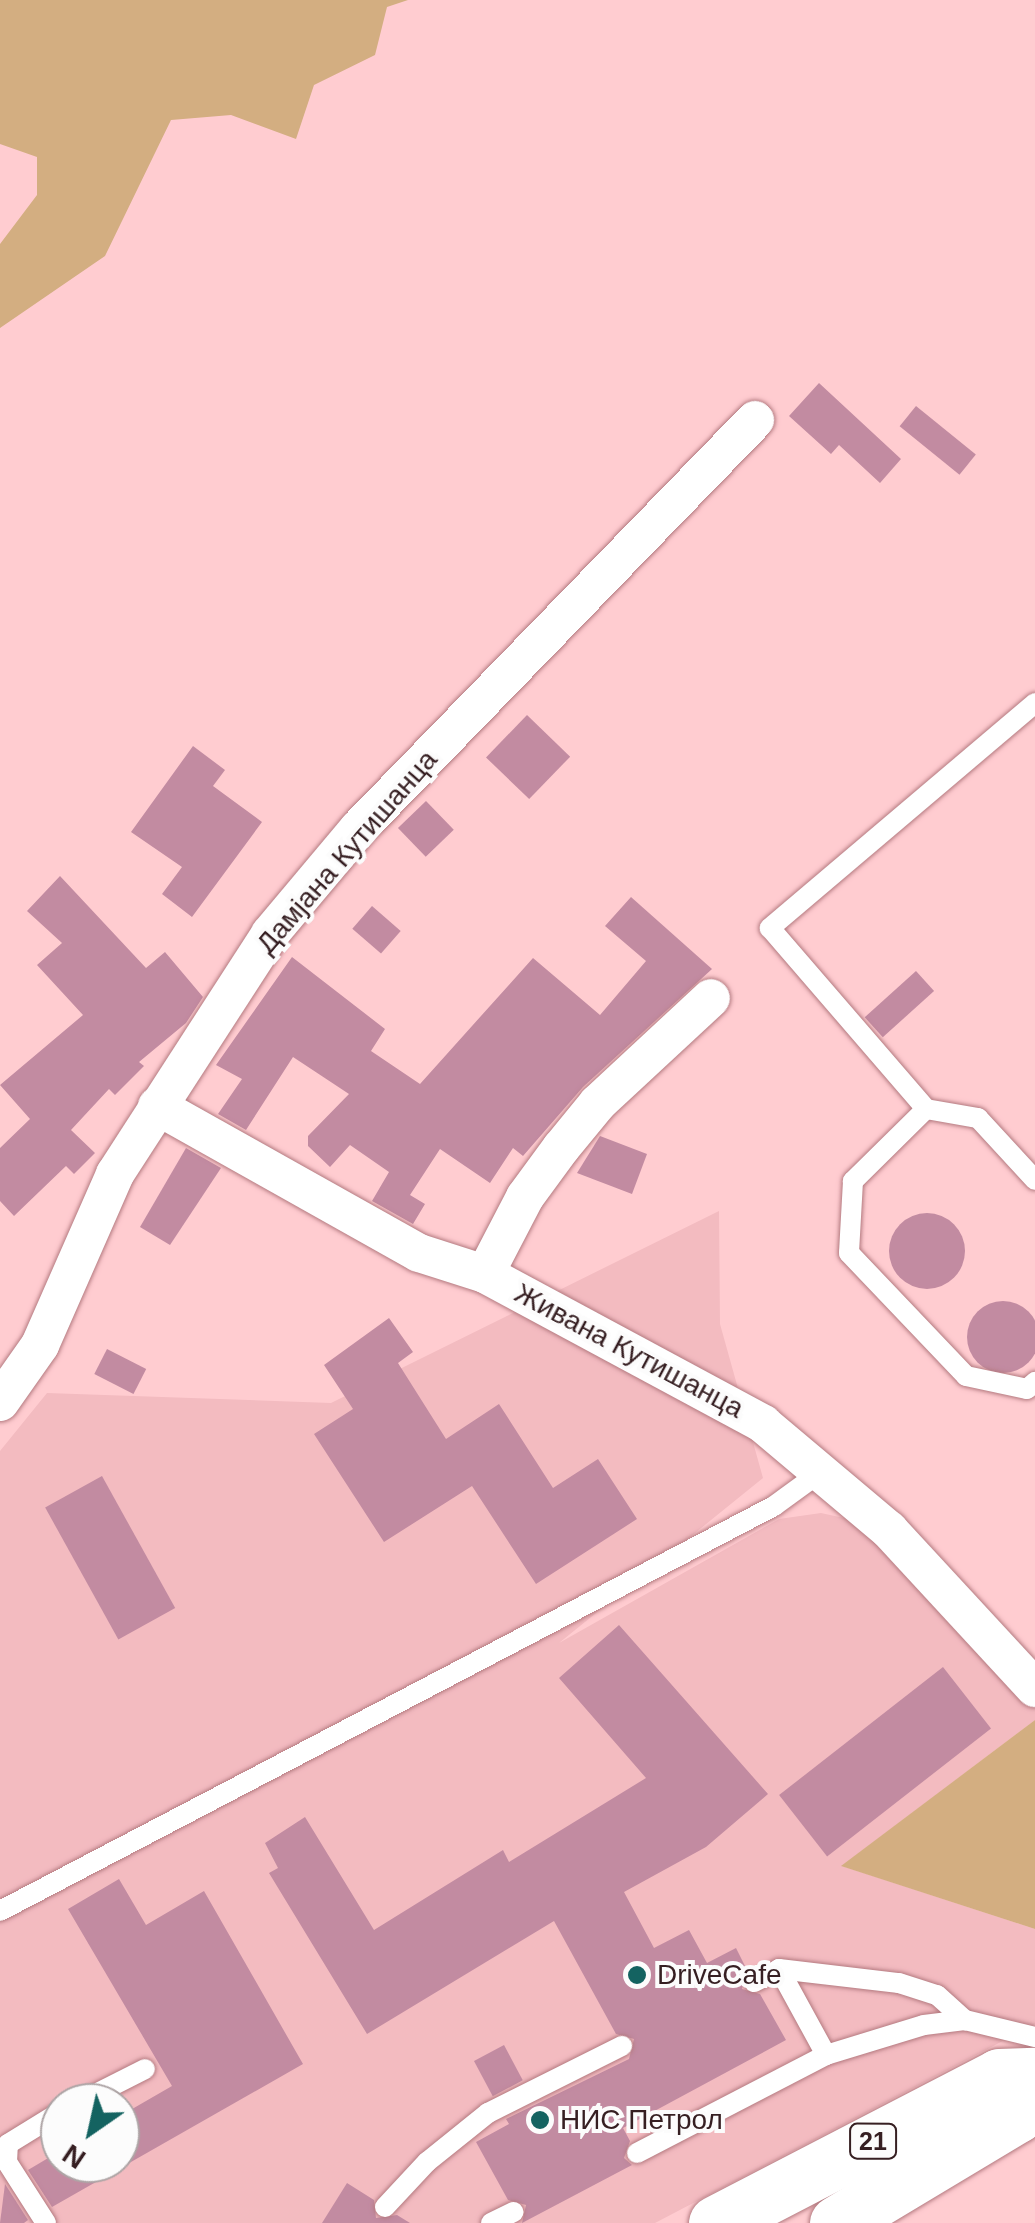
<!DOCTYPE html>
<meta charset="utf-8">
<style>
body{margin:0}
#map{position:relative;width:1035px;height:2223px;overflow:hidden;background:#ffccd0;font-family:Arial,sans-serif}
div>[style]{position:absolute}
.built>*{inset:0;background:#f3bbc0}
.green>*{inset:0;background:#d3ae81}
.building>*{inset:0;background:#c28ba1;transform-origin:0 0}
.round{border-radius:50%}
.roads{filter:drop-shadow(0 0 2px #b47a80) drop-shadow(0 0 2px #b47a80)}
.lane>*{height:20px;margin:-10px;padding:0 10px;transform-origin:10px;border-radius:10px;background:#fff}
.street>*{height:38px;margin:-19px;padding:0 19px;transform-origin:19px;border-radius:19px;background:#fff}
.primary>*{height:55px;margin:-27.5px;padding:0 27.5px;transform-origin:27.5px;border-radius:27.5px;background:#fff}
.dots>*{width:28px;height:28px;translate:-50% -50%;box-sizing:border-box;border:5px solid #fcfcfc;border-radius:50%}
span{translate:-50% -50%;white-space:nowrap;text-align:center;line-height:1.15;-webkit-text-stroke:8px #fcfcfc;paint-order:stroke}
.shield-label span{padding:2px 8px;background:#fcfcfc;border:2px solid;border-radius:8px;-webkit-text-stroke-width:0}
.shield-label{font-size:25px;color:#361f22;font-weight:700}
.street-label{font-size:28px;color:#361f22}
.poi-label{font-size:28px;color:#361f22}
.left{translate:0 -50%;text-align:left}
.north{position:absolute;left:40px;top:2083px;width:100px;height:100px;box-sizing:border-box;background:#fcfcfc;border:2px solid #ada4a5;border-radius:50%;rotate:214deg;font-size:28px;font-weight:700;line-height:40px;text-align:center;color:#361f22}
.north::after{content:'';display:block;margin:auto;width:35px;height:45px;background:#146361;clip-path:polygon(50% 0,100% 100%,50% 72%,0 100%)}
</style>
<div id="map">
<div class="built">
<div style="clip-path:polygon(evenodd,719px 1211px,720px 1324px,763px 1478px,559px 1643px,779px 1519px,821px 1513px,871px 1524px,1035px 1707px,1035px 1720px,842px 1866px,1035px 1929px,1035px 2024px,655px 2223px,0 2223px,0 1451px,47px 1393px,331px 1403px,719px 1211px,60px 2103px,120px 2103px,120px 2163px,60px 2163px,60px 2103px)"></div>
</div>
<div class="green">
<div style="clip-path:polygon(0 0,408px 0,387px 7px,375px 55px,314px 85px,296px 139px,231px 115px,171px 120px,105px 256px,0 328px,0 244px,37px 195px,37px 157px,0 144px)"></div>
<div style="clip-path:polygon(1035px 1720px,1035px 1929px,841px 1866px)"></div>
</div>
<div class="building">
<div style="clip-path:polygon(819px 383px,901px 459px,880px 483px,839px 445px,831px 454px,789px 416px)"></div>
<div style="left:916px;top:406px;width:77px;height:26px;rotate:39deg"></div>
<div style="left:527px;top:715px;width:60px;height:59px;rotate:44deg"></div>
<div style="clip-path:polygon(193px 746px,225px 770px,213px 786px,262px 822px,192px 917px,162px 894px,182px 867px,131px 832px)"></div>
<div style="left:426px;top:801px;width:40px;height:39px;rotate:46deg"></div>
<div style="clip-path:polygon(60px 876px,146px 968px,165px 952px,203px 997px,186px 1023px,139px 1062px,144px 1066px,115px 1095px,109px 1089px,71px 1130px,95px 1153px,74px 1174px,66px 1166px,14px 1216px,0 1201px,0 1148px,30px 1119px,0 1085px,83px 1015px,37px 965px,62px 943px,27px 911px)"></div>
<div style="clip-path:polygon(631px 897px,712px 969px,583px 1087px,523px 1156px,513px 1148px,490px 1183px,440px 1149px,410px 1195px,425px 1204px,413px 1224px,372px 1201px,389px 1172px,350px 1145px,330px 1167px,308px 1146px,308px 1136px,349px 1094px,293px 1057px,246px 1130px,218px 1114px,242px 1079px,216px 1065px,292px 957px,385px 1029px,371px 1051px,420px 1084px,533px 958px,600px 1015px,646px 961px,605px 926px)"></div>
<div style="left:372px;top:906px;width:38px;height:30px;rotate:41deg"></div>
<div style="left:916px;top:971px;width:27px;height:69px;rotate:48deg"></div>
<div style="clip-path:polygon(600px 1136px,647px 1154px,632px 1194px,577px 1173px)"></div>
<div style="clip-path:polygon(186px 1148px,221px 1168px,170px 1245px,140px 1227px)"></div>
<div class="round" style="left:889px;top:1213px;width:76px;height:76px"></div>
<div class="round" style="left:967px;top:1301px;width:72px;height:72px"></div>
<div style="clip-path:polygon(389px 1318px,413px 1352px,398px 1363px,446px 1439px,499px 1404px,553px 1488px,598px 1459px,637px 1519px,536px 1584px,472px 1486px,384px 1542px,314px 1434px,353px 1409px,324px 1365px)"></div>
<div style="left:107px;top:1349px;width:44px;height:28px;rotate:27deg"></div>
<div style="left:102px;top:1476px;width:151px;height:65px;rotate:61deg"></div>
<div style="clip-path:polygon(619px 1625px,768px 1794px,706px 1847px,624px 1892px,654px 1948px,689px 1930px,707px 1963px,736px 1948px,747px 1970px,742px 1989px,760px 1994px,786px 2040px,623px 2128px,630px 2141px,624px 2158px,632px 2165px,522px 2223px,526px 2205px,508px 2200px,476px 2142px,509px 2124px,506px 2119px,629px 2059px,634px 2039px,616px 2034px,554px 1921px,367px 2034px,269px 1873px,278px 1868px,265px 1843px,305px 1817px,374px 1930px,503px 1850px,509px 1862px,646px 1778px,559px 1678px)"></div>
<div style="left:943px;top:1667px;width:78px;height:208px;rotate:52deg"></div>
<div style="clip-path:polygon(119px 1879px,146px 1925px,204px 1891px,303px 2064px,52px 2207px,28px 2170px,60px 2151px,60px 2163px,120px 2163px,120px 2116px,172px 2086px,68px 1909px)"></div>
<div style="left:504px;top:2045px;width:40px;height:34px;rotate:62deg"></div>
<div style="clip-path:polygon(347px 2183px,374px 2200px,376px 2218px,397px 2215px,410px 2223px,322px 2223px)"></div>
<div style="clip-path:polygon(5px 2184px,28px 2220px,24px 2223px,0 2223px)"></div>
</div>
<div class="roads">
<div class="lane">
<div style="left:1035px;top:703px;width:348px;rotate:139.7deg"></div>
<div style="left:770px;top:928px;width:239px;rotate:49.2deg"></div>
<div style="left:926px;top:1109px;width:53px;rotate:9.8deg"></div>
<div style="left:978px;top:1118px;width:84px;rotate:47.4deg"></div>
<div style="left:926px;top:1109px;width:103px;rotate:135.4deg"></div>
<div style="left:853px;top:1181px;width:72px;rotate:93.2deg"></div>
<div style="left:849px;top:1253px;width:170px;rotate:46.4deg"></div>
<div style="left:966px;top:1376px;width:62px;rotate:12deg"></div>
<div style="left:1027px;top:1389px;width:11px;rotate:-41deg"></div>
<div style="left:0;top:1911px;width:874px;rotate:-27.62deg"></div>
<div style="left:774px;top:1506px;width:59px;rotate:-36.1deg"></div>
<div style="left:779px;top:1969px;width:98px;rotate:61.3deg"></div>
<div style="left:754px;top:1982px;width:28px;rotate:-27deg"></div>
<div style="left:779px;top:1969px;width:121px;rotate:6.7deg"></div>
<div style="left:899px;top:1983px;width:40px;rotate:18deg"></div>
<div style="left:937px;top:1995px;width:38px;rotate:42deg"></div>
<div style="left:78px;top:2103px;width:75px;rotate:-26.9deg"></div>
<div style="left:637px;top:2153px;width:213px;rotate:-27.4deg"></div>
<div style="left:826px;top:2055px;width:102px;rotate:-17deg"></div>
<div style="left:924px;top:2025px;width:41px;rotate:-7deg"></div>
<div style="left:965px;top:2020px;width:72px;rotate:13.7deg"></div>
<div style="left:385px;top:2207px;width:62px;rotate:-47deg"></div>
<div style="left:427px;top:2162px;width:78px;rotate:-38.8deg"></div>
<div style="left:488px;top:2113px;width:150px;rotate:-26.6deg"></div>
<div style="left:46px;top:2223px;width:72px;rotate:-122.6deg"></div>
<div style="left:7px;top:2162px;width:18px;rotate:-87deg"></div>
<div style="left:8px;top:2144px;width:61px;rotate:-31.6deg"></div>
<div style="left:491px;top:2223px;width:25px;rotate:-26deg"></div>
</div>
<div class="street">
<div style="left:157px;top:1106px;width:300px;rotate:29.3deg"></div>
<div style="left:419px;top:1253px;width:69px;rotate:17.7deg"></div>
<div style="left:485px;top:1274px;width:316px;rotate:28.3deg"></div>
<div style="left:763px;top:1424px;width:165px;rotate:40.1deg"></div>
<div style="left:889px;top:1530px;width:215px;rotate:47.3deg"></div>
<div style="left:485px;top:1274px;width:87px;rotate:-62.5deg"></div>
<div style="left:525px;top:1197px;width:61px;rotate:-53.7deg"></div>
<div style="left:561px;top:1148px;width:58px;rotate:-50.6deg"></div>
<div style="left:598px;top:1103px;width:154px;rotate:-42.9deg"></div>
<div style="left:0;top:1402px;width:70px;rotate:-54.9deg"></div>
<div style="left:40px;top:1345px;width:187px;rotate:-66.3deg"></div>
<div style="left:115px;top:1174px;width:286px;rotate:-57.1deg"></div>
<div style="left:270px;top:934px;width:137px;rotate:-50deg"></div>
<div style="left:358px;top:829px;width:570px;rotate:-45.85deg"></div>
</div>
<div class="primary">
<div style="left:716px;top:2223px;width:319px;rotate:-27.4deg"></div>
<div style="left:999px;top:2076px;width:36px;rotate:-2deg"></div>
<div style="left:837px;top:2223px;width:210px;rotate:-31deg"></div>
<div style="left:1017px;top:2115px;width:25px;rotate:-45deg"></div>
</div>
</div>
<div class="dots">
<div style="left:637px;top:1975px;background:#146361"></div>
<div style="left:540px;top:2120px;background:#146361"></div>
</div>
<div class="shield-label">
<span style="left:873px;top:2141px">21</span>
</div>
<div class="street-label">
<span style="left:347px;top:852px;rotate:-49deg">Дамјана Кутишанца</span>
<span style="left:629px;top:1351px;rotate:28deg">Живана Кутишанца</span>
</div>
<div class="poi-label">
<span class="left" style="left:657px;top:1975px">DriveCafe</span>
<span class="left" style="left:560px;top:2120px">НИС Петрол</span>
</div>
<div class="north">N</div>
</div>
